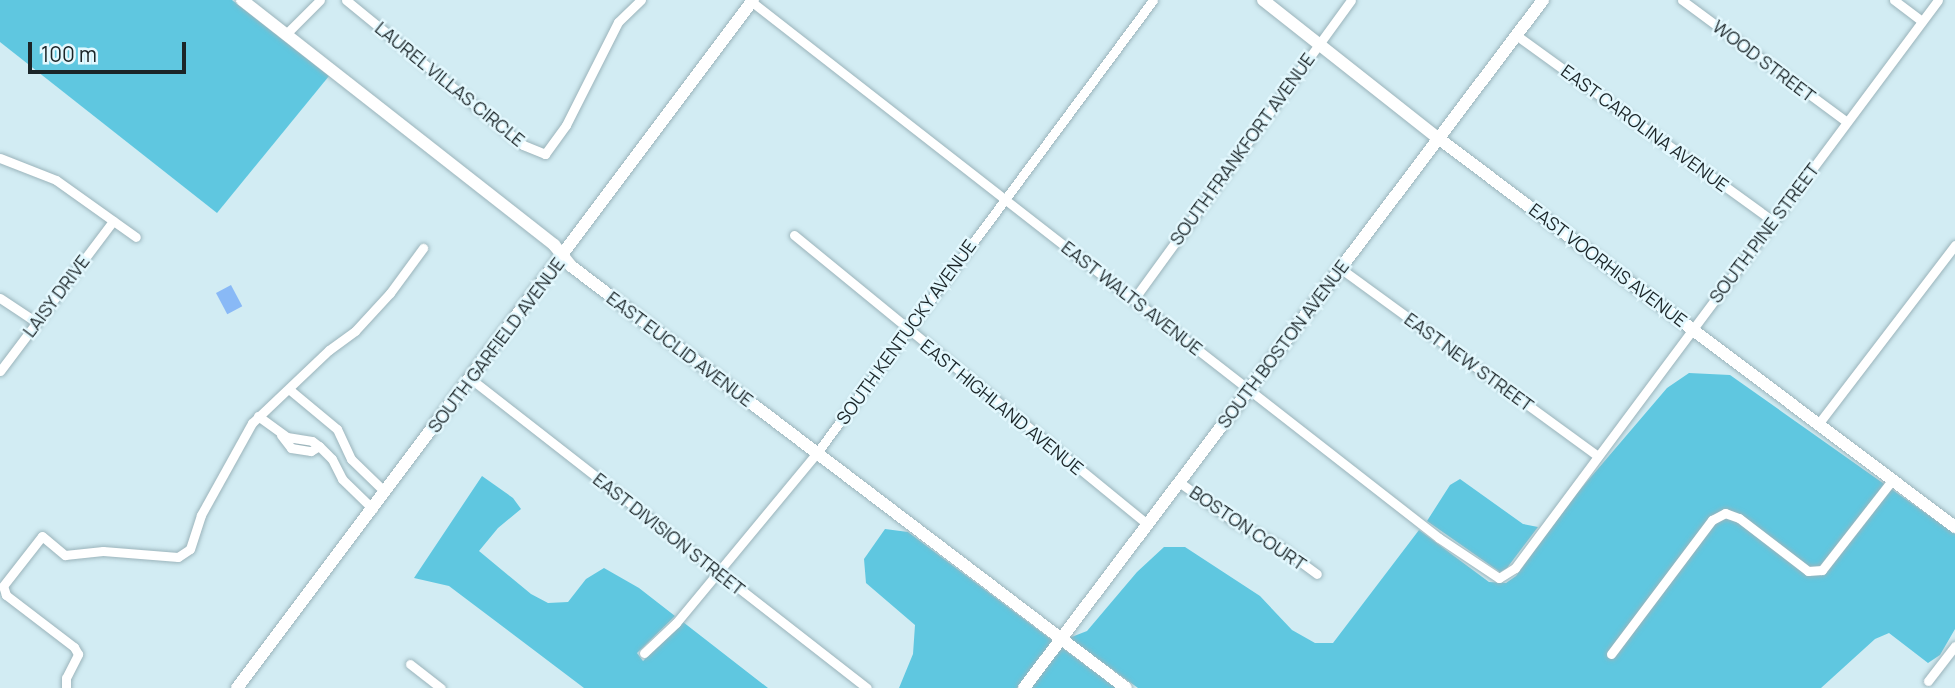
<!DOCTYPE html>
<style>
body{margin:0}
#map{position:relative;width:1955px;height:688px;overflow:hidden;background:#d2ecf3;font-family:Manrope,sans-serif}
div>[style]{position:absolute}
.forest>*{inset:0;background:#5fc7e0}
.water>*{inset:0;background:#89b9f6;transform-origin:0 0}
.roads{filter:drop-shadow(0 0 2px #9bb4bb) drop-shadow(0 0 2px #9bb4bb)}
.street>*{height:9px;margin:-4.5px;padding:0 4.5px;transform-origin:4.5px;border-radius:4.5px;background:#fff}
.secondary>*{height:12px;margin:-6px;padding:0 6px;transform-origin:6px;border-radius:6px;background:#fff}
span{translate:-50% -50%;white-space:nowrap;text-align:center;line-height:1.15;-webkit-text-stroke:5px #e3f8fe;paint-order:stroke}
.street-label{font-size:18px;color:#1b2528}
.scale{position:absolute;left:28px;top:42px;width:158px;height:32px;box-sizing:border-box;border:4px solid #1b2528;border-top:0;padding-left:9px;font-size:21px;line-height:24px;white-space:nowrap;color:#1b2528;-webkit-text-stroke:5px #e3f8fe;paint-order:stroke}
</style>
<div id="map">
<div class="forest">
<div style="clip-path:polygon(0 0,232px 0,329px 76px,217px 213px,0 42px)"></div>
<div style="clip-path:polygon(1689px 373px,1730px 375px,1955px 534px,1955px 629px,1940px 655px,1928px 663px,1889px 633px,1875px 639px,1821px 688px,1138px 688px,1069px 638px,1087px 631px,1137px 572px,1164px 547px,1185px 547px,1260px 596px,1292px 630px,1315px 643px,1333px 643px,1419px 530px,1489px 582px,1506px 583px,1516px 576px,1573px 498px,1667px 388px)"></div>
<div style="clip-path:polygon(482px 476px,513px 498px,521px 509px,498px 528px,479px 551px,531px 594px,548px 603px,568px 602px,586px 579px,604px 568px,639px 588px,675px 616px,637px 653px,643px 661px,683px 622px,768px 688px,584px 688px,449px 586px,414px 578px)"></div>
<div style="clip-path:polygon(1460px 479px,1523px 524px,1538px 527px,1507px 568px,1500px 572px,1427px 521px,1450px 485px)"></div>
<div style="clip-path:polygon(885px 529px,908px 532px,1053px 641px,1017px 688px,899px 688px,913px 654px,915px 625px,866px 583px,864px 559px)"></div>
<div style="clip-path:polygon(1061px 647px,1116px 688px,1031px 688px)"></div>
</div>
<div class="water">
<div style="left:231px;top:285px;width:24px;height:17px;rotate:62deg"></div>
</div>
<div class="roads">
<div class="street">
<div style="left:346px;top:0;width:229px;rotate:39.3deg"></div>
<div style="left:523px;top:145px;width:24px;rotate:22deg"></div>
<div style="left:545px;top:154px;width:36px;rotate:-54deg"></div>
<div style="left:566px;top:125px;width:115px;rotate:-63.2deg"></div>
<div style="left:618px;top:22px;width:32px;rotate:-44deg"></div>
<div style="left:1682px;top:0;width:205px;rotate:36.5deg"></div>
<div style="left:1894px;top:0;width:35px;rotate:37deg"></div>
<div style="left:752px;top:2px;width:871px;rotate:37.96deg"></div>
<div style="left:1439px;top:538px;width:72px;rotate:33.7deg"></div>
<div style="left:1499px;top:578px;width:19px;rotate:-32deg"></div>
<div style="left:1515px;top:568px;width:708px;rotate:-53.32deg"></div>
<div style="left:286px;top:34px;width:48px;rotate:-45deg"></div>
<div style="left:1516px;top:35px;width:317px;rotate:35.9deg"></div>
<div style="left:0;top:158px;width:60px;rotate:21.4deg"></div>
<div style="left:56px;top:180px;width:98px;rotate:35.5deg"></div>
<div style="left:794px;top:235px;width:456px;rotate:39.3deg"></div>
<div style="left:1340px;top:268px;width:319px;rotate:36.1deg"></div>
<div style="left:0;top:298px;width:43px;rotate:33.7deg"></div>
<div style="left:1134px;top:299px;width:369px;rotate:-54deg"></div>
<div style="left:0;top:371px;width:188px;rotate:-53deg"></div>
<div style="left:471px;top:379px;width:502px;rotate:37.97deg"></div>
<div style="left:290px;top:390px;width:61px;rotate:39.7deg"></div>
<div style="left:337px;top:429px;width:33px;rotate:65deg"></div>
<div style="left:351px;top:459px;width:47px;rotate:44.1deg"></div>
<div style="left:258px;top:416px;width:36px;rotate:36deg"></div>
<div style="left:287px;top:437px;width:25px;rotate:9deg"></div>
<div style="left:312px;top:441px;width:9px;rotate:36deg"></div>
<div style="left:319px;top:446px;width:18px;rotate:45deg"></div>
<div style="left:332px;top:459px;width:22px;rotate:63deg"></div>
<div style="left:342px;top:479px;width:43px;rotate:44.1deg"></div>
<div style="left:1819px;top:423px;width:224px;rotate:-52.6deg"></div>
<div style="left:281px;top:435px;width:16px;rotate:52deg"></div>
<div style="left:291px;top:448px;width:20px;rotate:9deg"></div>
<div style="left:311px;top:451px;width:9px;rotate:-32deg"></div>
<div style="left:1179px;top:482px;width:67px;rotate:35.8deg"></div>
<div style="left:1233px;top:521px;width:52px;rotate:28.5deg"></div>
<div style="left:1279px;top:546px;width:47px;rotate:36.4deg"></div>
<div style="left:644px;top:653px;width:44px;rotate:-43.2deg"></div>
<div style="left:676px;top:623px;width:219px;rotate:-50.4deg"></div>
<div style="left:816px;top:454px;width:565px;rotate:-53.41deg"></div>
<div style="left:1611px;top:654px;width:168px;rotate:-53deg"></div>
<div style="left:1712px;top:520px;width:15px;rotate:-28deg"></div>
<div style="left:1725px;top:513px;width:15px;rotate:20deg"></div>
<div style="left:1739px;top:518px;width:87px;rotate:37.5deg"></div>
<div style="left:1808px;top:571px;width:14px;rotate:-4deg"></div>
<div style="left:1822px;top:570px;width:115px;rotate:-52deg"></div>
<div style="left:410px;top:664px;width:39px;rotate:38deg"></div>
<div style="left:1928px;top:681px;width:44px;rotate:-52.4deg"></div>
<div style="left:66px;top:688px;width:10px;rotate:-90deg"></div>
<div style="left:66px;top:678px;width:27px;rotate:-63deg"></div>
<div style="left:78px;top:654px;width:8px;rotate:-120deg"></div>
<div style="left:74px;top:647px;width:86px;rotate:-142.6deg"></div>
<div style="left:6px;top:595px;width:9px;rotate:-108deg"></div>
<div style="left:3px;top:586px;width:63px;rotate:-52deg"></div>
<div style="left:42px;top:536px;width:30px;rotate:40deg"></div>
<div style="left:65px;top:555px;width:38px;rotate:-6deg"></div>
<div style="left:103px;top:551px;width:75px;rotate:4.6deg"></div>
<div style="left:178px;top:557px;width:14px;rotate:-34deg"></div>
<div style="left:190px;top:549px;width:36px;rotate:-72deg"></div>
<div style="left:201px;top:515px;width:105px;rotate:-61deg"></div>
<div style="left:252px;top:423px;width:106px;rotate:-43.5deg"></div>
<div style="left:329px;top:350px;width:32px;rotate:-36deg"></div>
<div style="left:355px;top:331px;width:52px;rotate:-47.4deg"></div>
<div style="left:390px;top:293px;width:56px;rotate:-53.7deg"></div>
</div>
<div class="secondary">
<div style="left:242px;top:0;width:397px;rotate:38.1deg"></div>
<div style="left:554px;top:245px;width:27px;rotate:51deg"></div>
<div style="left:571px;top:266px;width:697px;rotate:37.25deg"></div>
<div style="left:1263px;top:0;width:223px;rotate:38.3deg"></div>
<div style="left:1438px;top:138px;width:647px;rotate:36.96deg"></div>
<div style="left:237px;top:688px;width:860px;rotate:-53.13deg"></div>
<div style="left:1024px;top:688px;width:862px;rotate:-52.97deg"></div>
</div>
</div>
<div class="street-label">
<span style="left:1764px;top:61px;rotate:37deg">WOOD STREET</span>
<span style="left:450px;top:84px;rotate:39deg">LAUREL VILLAS CIRCLE</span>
<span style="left:1645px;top:128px;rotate:36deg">EAST CAROLINA AVENUE</span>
<span style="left:1242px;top:149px;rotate:-54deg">SOUTH FRANKFORT AVENUE</span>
<span style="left:1764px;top:233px;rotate:-53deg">SOUTH PINE STREET</span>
<span style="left:1608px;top:265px;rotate:37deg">EAST VOORHIS AVENUE</span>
<span style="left:56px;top:296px;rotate:-53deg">LAISY DRIVE</span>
<span style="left:1132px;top:298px;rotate:38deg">EAST WALTS AVENUE</span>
<span style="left:906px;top:332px;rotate:-54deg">SOUTH KENTUCKY AVENUE</span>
<span style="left:1283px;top:344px;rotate:-53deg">SOUTH BOSTON AVENUE</span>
<span style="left:496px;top:345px;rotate:-53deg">SOUTH GARFIELD AVENUE</span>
<span style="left:680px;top:349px;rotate:37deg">EAST EUCLID AVENUE</span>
<span style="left:1469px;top:362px;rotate:36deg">EAST NEW STREET</span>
<span style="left:1002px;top:407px;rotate:39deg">EAST HIGHLAND AVENUE</span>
<span style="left:1248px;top:528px;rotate:34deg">BOSTON COURT</span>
<span style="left:669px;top:534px;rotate:38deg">EAST DIVISION STREET</span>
</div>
<div class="scale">100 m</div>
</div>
